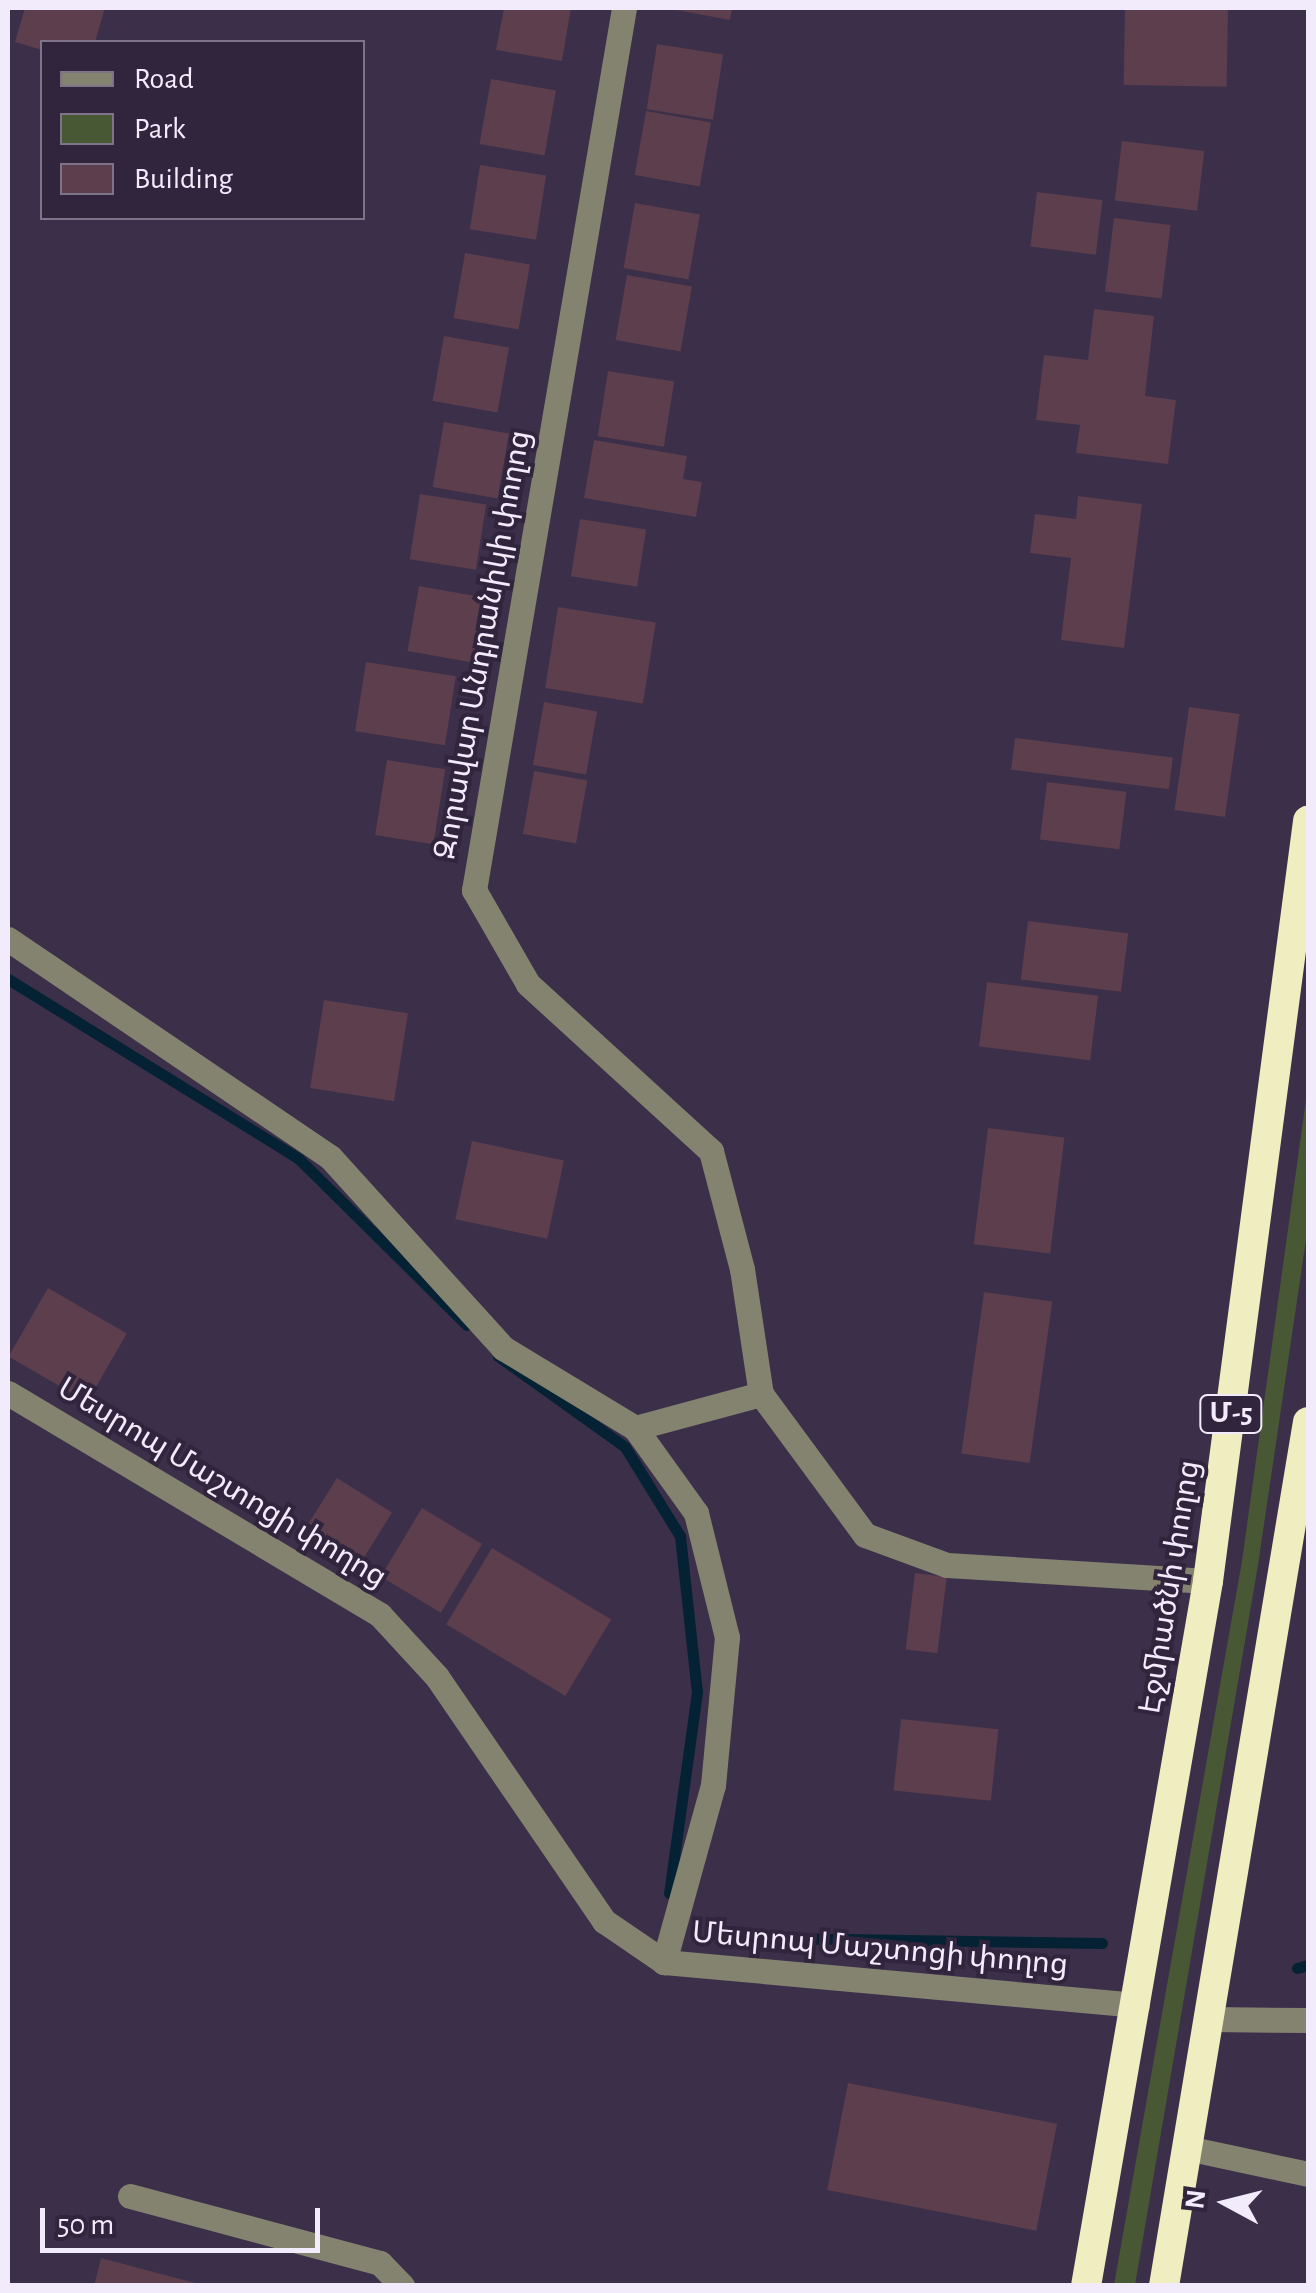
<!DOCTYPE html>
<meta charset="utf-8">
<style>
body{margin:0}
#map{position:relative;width:1316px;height:2293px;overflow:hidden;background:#3b2f49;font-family:"Alegreya Sans","Noto Sans Armenian",sans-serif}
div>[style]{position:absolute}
.green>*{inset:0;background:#495834}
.stream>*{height:11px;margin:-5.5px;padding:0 5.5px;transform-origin:5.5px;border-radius:5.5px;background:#042233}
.building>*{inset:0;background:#5c3e4d;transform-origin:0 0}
.minor>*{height:25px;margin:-12.5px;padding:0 12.5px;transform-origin:12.5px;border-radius:12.5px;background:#838370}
.highway>*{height:30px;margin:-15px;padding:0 15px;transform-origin:15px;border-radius:15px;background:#f0eec0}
span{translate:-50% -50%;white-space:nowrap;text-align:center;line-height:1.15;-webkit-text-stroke:8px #31253e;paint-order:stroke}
.shield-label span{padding:2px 8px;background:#31253e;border:2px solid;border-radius:8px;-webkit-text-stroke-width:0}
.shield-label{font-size:28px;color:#f2ebfc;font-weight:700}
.street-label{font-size:30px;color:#f2ebfc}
.frame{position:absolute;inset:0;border:10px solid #f2ebfc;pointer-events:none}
.legend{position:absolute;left:40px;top:40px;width:325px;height:180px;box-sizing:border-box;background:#31253e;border:2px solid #7e748a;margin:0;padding:12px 18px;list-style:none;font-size:30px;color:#f2ebfc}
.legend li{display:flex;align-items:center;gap:20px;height:50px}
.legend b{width:50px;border:2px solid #7e748a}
.north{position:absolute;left:1176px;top:2153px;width:100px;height:100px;-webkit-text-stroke:8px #31253e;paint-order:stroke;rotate:277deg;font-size:28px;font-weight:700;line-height:40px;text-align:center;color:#f2ebfc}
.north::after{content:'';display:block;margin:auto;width:35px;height:45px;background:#f2ebfc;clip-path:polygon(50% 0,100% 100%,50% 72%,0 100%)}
.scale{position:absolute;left:40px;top:2208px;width:280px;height:45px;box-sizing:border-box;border:5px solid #f2ebfc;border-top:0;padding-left:12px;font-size:30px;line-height:35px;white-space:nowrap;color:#f2ebfc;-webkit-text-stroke:8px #31253e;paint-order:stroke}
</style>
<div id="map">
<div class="green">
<div style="clip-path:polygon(1308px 1085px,1308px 1226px,1258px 1565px,1135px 2285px,1114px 2285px,1242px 1561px)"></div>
</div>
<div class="stream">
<div style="left:8px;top:979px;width:342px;rotate:31.7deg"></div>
<div style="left:299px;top:1159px;width:236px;rotate:44.7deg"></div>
<div style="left:498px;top:1356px;width:156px;rotate:35.6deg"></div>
<div style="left:625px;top:1447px;width:105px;rotate:58.3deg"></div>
<div style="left:680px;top:1536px;width:157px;rotate:83.8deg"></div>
<div style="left:697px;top:1692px;width:203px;rotate:97.9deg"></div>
<div style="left:719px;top:1937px;width:383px;rotate:0.9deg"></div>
<div style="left:1297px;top:1968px;width:11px;rotate:-15deg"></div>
</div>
<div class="building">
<div style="clip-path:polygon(25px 8px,105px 8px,95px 42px,42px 42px,42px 50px,15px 42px)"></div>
<div style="clip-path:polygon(504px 8px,571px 8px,562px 61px,496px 50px)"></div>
<div style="clip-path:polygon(666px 8px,732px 8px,730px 20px)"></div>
<div style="left:1125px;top:8px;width:103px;height:77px;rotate:1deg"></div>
<div style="left:657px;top:44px;width:67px;height:66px;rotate:9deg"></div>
<div style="left:491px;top:79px;width:66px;height:66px;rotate:10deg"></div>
<div style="left:646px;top:111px;width:66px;height:65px;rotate:10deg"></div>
<div style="left:1122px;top:141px;width:83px;height:60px;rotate:7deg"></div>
<div style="left:480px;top:165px;width:67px;height:65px;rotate:9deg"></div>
<div style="left:1037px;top:192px;width:66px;height:55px;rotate:7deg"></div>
<div style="left:635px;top:203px;width:66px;height:66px;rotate:10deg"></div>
<div style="left:1114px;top:218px;width:57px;height:74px;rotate:7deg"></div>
<div style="left:465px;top:253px;width:66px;height:66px;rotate:10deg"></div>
<div style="left:627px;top:275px;width:66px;height:66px;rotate:10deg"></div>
<div style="clip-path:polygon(1094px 309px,1154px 316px,1145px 396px,1176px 400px,1168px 464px,1076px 453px,1080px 425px,1036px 420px,1044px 355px,1088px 360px)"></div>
<div style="left:444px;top:336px;width:66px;height:66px;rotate:10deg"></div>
<div style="left:608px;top:371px;width:67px;height:66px;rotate:9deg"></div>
<div style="left:444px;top:422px;width:66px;height:66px;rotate:10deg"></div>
<div style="clip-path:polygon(594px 440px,687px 456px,683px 479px,702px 482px,696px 517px,584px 498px)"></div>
<div style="left:420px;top:494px;width:67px;height:66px;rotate:9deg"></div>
<div style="clip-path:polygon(1078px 496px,1142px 504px,1124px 648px,1061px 640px,1071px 558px,1030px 553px,1035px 514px,1076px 519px)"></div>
<div style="left:580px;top:519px;width:67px;height:58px;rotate:9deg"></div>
<div style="left:419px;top:586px;width:66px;height:66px;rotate:10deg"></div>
<div style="left:558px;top:607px;width:99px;height:82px;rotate:9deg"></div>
<div style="left:366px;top:662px;width:91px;height:70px;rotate:9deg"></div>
<div style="left:544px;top:702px;width:54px;height:64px;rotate:10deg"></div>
<div style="left:1189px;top:707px;width:51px;height:104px;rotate:8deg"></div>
<div style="left:1015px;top:738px;width:159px;height:32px;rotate:7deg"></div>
<div style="left:387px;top:760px;width:59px;height:76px;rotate:9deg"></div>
<div style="left:534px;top:771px;width:54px;height:64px;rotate:10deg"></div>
<div style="left:1047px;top:782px;width:80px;height:58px;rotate:7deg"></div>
<div style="left:1028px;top:921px;width:101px;height:59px;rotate:7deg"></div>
<div style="left:987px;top:982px;width:112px;height:65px;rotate:7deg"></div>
<div style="left:324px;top:1000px;width:85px;height:89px;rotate:9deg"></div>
<div style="left:988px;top:1128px;width:77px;height:117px;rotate:7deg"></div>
<div style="left:472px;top:1141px;width:94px;height:80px;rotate:12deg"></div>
<div style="left:48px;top:1288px;width:91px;height:79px;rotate:30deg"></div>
<div style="left:984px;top:1292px;width:69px;height:163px;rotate:8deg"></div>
<div style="left:337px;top:1478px;width:65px;height:62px;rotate:32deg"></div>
<div style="left:422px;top:1508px;width:70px;height:80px;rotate:31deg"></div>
<div style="left:492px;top:1548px;width:139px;height:89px;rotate:31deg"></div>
<div style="left:915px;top:1573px;width:32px;height:77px;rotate:7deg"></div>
<div style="left:901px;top:1719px;width:98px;height:72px;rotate:6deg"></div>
<div style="left:848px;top:2083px;width:213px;height:109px;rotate:11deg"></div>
<div style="clip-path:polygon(101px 2258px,199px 2284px,198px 2286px,94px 2286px)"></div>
</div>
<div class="minor">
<div style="left:624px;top:8px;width:895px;rotate:99.65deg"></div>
<div style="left:474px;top:890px;width:108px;rotate:60.1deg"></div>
<div style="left:528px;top:984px;width:248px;rotate:42.4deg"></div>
<div style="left:711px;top:1151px;width:122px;rotate:75.3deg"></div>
<div style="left:742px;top:1269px;width:126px;rotate:81.4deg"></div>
<div style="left:761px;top:1394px;width:175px;rotate:53.6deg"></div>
<div style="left:865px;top:1535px;width:87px;rotate:20.1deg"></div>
<div style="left:947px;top:1565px;width:261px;rotate:3.5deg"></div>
<div style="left:8px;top:939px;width:389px;rotate:34.1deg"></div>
<div style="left:330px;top:1157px;width:258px;rotate:47.8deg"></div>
<div style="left:503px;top:1348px;width:154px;rotate:31.2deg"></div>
<div style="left:635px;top:1428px;width:105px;rotate:54.3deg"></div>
<div style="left:696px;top:1513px;width:128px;rotate:76deg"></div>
<div style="left:727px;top:1637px;width:149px;rotate:95.4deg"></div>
<div style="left:713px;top:1785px;width:184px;rotate:105.5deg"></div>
<div style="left:8px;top:1393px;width:433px;rotate:30.8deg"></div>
<div style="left:380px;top:1615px;width:84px;rotate:47.4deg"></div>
<div style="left:437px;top:1677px;width:296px;rotate:55.6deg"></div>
<div style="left:604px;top:1921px;width:73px;rotate:34.3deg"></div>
<div style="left:664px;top:1962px;width:475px;rotate:5.2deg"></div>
<div style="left:635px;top:1428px;width:131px;rotate:-15.1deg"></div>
<div style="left:1209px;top:2019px;width:99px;rotate:0.6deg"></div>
<div style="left:1187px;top:2148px;width:124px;rotate:12.1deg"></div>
<div style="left:130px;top:2196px;width:259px;rotate:15deg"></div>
<div style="left:380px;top:2263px;width:32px;rotate:46deg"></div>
</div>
<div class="highway">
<div style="left:1086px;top:2286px;width:715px;rotate:-80.18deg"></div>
<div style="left:1208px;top:1581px;width:767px;rotate:-82.5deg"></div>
<div style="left:1164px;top:2286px;width:876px;rotate:-80.54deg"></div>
</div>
<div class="shield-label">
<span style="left:1231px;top:1414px">Մ-5</span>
</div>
<div class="street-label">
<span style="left:483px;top:645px;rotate:-80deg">Զորավար Անդրանիկի փողոց</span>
<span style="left:222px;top:1483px;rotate:31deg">Մեսրոպ Մաշտոցի փողոց</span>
<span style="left:1170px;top:1587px;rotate:-81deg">Էջմիածնի փողոց</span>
<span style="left:880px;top:1949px;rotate:5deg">Մեսրոպ Մաշտոցի փողոց</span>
</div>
<div class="frame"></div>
<ul class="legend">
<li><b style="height:12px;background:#838370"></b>Road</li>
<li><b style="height:28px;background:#495834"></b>Park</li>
<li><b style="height:28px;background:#5c3e4d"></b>Building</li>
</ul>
<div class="north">N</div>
<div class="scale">50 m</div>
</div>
